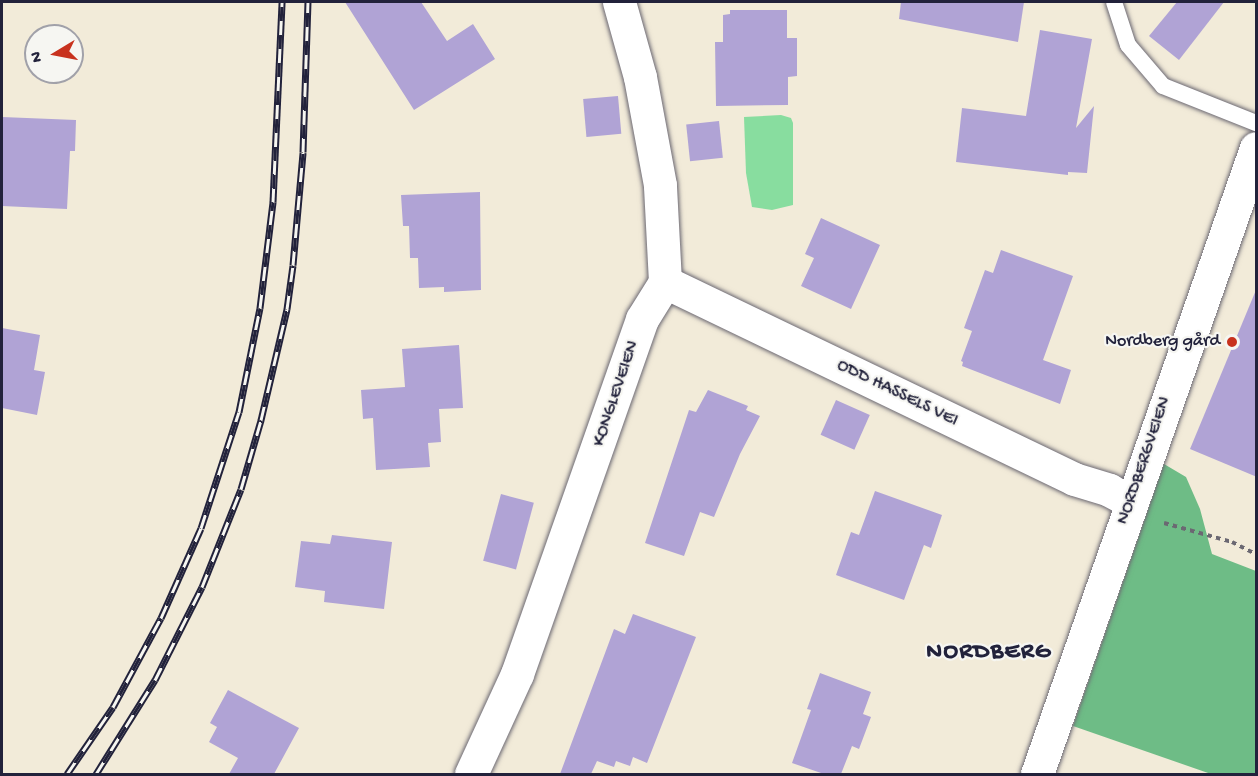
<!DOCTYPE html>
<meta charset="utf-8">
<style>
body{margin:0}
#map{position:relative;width:1258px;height:776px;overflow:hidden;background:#f2ebd9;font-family:"Gochi Hand",sans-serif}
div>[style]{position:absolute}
.green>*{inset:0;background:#88dd9f}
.forest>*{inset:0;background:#6ebc86}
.building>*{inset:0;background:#b0a3d5;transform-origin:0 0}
.path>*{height:4px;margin-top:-2px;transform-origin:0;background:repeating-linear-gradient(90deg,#6b6872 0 4.5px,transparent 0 9px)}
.roads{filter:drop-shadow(0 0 2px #6b6872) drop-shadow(0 0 2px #6b6872)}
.lane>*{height:16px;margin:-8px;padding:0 8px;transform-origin:8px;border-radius:8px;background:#fff}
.street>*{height:33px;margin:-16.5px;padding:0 16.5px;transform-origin:16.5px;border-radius:16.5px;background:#fff}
.secondary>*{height:33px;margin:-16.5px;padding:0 16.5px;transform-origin:16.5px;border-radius:16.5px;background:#fff}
.rail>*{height:7px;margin-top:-3.5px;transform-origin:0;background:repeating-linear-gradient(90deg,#f6f6f2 0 14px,#22223b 0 28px);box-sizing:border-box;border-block:2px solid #22223b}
.dots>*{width:16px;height:16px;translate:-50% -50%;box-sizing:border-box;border:3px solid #f6f6f2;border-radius:50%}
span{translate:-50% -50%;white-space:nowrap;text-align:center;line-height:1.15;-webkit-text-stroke:4.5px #f6f6f2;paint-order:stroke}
.poi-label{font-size:18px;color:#22223b}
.right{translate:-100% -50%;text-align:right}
.street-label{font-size:18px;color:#22223b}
.district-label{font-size:24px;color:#22223b;font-weight:700;letter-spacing:1.5px}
.frame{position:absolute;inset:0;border:3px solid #22223b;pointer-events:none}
.north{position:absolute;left:24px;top:24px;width:60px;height:60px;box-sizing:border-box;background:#f6f6f2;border:2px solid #a1a1a9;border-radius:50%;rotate:260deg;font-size:16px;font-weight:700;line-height:24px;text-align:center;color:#22223b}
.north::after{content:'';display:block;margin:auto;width:21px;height:27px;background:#c8321e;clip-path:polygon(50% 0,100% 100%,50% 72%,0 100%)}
</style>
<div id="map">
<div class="green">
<div style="clip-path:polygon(781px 115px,791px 118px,793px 123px,793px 205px,772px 210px,752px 207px,746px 173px,744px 117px)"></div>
</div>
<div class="forest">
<div style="clip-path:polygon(1164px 464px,1186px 477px,1200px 509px,1212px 554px,1256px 571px,1256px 774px,1211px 774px,1073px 726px)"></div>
</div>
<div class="building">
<div style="clip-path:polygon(345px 2px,421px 2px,447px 41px,473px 24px,495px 59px,414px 110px)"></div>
<div style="clip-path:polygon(901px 2px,1024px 2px,1018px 42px,899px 19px)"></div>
<div style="clip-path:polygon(1177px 2px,1224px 2px,1179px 60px,1149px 36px)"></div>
<div style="clip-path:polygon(730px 10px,787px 10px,787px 38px,797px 38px,797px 76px,788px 77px,788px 105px,716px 106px,715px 42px,723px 42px,723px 15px,730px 14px)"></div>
<div style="clip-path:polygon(1040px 30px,1092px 39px,1076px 128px,1094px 106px,1087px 173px,1068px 172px,1068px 175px,956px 162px,962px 108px,1026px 116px)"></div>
<div style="left:618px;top:96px;width:38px;height:35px;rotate:85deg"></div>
<div style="clip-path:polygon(2px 117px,76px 120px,75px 151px,70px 151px,67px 209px,2px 206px)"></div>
<div style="left:719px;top:121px;width:37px;height:33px;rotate:84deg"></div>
<div style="clip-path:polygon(480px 192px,481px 290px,444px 292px,444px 287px,419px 288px,418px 258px,410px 258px,409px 226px,403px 226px,401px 195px)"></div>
<div style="clip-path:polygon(821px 218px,880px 245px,851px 309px,801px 286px,814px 258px,805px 254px)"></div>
<div style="clip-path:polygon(1001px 250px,1073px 276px,1043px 360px,1071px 370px,1060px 404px,962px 366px,963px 362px,961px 361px,972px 331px,964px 328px,985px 270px,993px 273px)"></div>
<div style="clip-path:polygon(1256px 290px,1257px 290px,1257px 477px,1190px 449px)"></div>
<div style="clip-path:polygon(2px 328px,40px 335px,34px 370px,45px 372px,37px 415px,2px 408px)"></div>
<div style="clip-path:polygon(459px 345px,463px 408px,439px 409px,441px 442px,428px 443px,430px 467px,376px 470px,373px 418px,363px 419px,361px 390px,405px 387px,402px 349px)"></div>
<div style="clip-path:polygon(708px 390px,748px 406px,746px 410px,760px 416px,740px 454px,714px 517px,700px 512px,684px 556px,645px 543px,689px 410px,696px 412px)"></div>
<div style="left:836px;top:400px;width:37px;height:38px;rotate:24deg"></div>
<div style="clip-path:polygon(875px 491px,942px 515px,931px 548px,924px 545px,904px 600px,836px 575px,851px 532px,859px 535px)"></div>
<div style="left:501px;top:494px;width:34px;height:69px;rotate:15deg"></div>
<div style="clip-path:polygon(332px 535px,392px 542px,384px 609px,324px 602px,325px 591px,295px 587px,301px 541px,330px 544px)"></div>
<div style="clip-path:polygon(633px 614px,696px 637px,647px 763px,633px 757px,630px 766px,616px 761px,614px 767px,597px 761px,591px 774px,560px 774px,614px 629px,625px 634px)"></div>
<div style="clip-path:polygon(820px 673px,871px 692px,863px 714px,871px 717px,859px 749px,852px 746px,841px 774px,824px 774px,792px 763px,811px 710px,807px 709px)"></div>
<div style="clip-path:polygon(228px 690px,299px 728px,274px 774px,229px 774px,238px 758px,209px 742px,217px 727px,210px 723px)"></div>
</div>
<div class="path">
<div style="left:1164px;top:523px;width:71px;rotate:15.6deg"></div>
<div style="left:1232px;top:542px;width:27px;rotate:27deg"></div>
</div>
<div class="roads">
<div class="lane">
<div style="left:1114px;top:2px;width:45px;rotate:72deg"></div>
<div style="left:1128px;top:45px;width:54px;rotate:49.5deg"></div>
<div style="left:1163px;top:86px;width:100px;rotate:21.7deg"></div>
</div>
<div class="street">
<div style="left:665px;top:282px;width:454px;rotate:25.7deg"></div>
<div style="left:1074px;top:479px;width:37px;rotate:17deg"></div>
<div style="left:1109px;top:490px;width:24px;rotate:28deg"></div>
<div style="left:471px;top:774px;width:110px;rotate:-65.3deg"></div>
<div style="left:517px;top:674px;width:376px;rotate:-70.6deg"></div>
<div style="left:642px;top:319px;width:44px;rotate:-58.1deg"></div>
<div style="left:665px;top:282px;width:97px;rotate:-93deg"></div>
<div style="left:660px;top:185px;width:110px;rotate:-100.5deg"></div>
<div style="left:640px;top:77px;width:78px;rotate:-105.6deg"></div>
</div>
<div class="secondary">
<div style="left:1037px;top:774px;width:663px;rotate:-70.72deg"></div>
</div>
</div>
<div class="rail">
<div style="left:67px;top:774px;width:81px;rotate:-55.5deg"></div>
<div style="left:113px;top:707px;width:101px;rotate:-61.7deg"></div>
<div style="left:161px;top:618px;width:98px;rotate:-66deg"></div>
<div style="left:201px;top:528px;width:122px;rotate:-71.9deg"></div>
<div style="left:239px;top:412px;width:106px;rotate:-78.6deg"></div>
<div style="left:260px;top:308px;width:107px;rotate:-83deg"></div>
<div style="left:273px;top:202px;width:200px;rotate:-87.4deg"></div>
<div style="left:96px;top:774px;width:111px;rotate:-57.9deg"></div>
<div style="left:155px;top:680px;width:104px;rotate:-63.2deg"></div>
<div style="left:202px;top:587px;width:105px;rotate:-68.3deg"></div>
<div style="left:241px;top:489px;width:72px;rotate:-73.8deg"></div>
<div style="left:261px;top:420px;width:114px;rotate:-76.8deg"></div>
<div style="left:287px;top:309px;width:44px;rotate:-82.2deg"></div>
<div style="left:293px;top:265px;width:113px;rotate:-84.9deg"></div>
<div style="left:303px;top:152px;width:150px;rotate:-88.1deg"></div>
</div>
<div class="dots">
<div style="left:1232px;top:342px;background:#c8321e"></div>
</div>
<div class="poi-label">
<span class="right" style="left:1220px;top:342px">Nordberg gård</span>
</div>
<div class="street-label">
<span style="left:617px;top:394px;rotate:-71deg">KONGLEVEIEN</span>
<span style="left:897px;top:394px;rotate:26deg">ODD HASSELS VEI</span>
<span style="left:1145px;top:461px;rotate:-71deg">NORDBERGVEIEN</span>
</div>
<div class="district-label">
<span style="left:989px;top:653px">NORDBERG</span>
</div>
<div class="frame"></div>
<div class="north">N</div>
</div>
